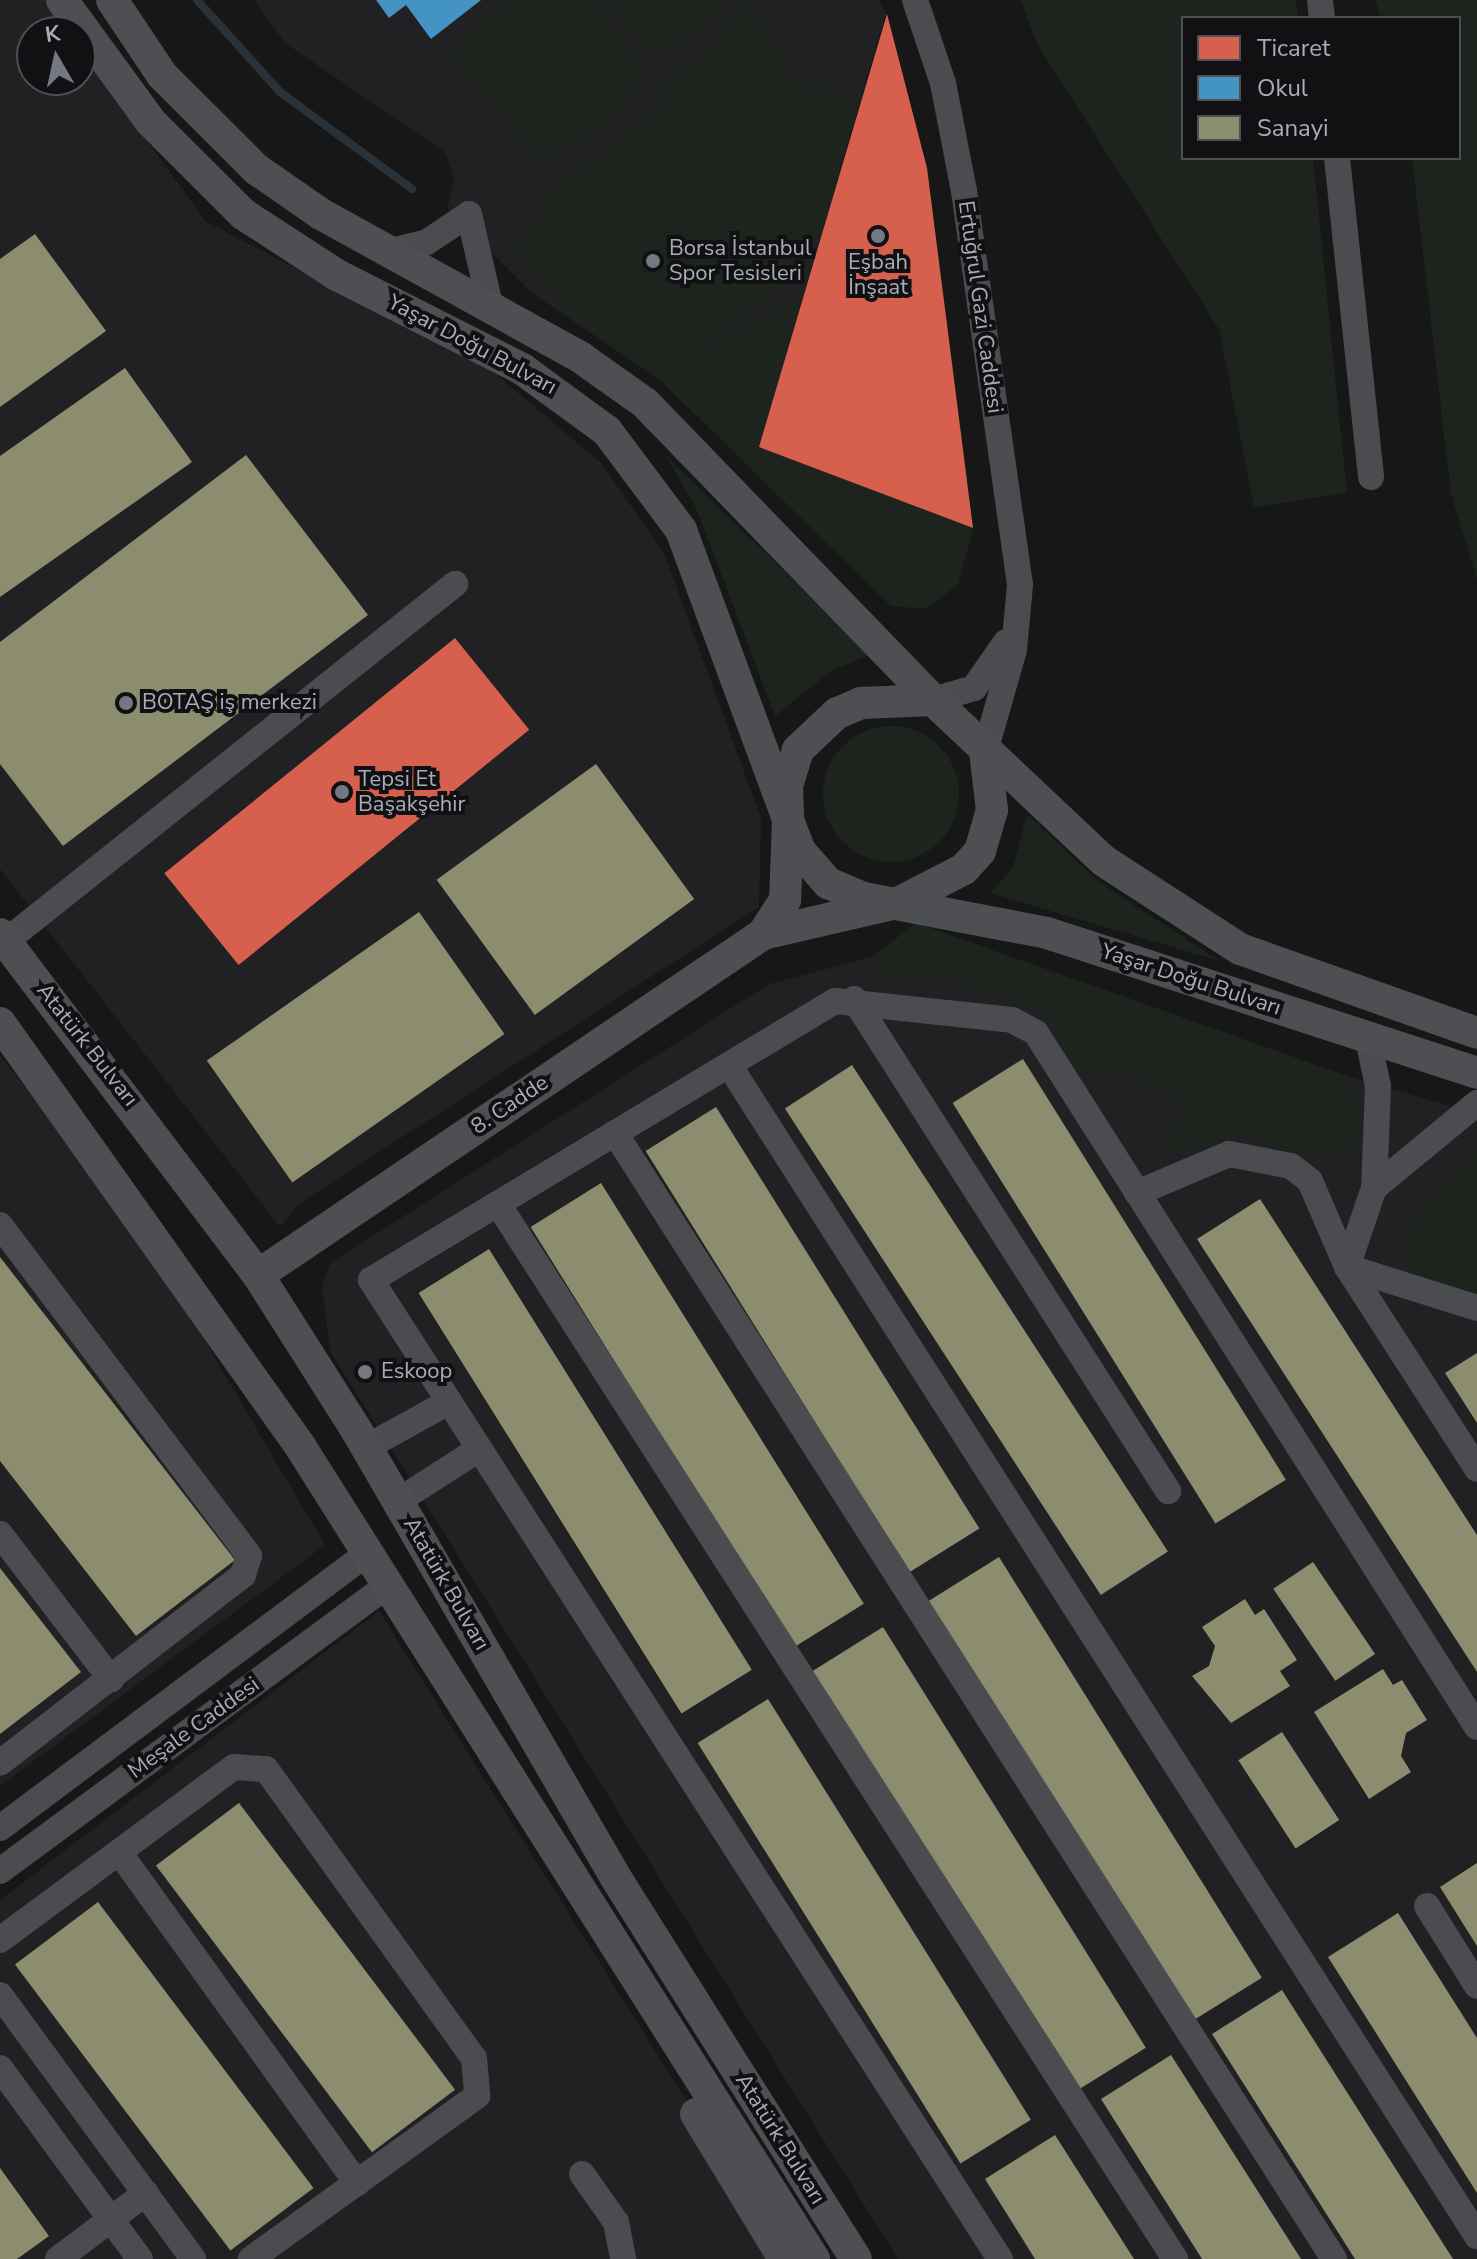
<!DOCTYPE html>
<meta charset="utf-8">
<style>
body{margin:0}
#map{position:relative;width:1477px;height:2259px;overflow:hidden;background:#171717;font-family:"Nunito Sans",sans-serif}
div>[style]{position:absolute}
.built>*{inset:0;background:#212123}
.green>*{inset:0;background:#1d241e}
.round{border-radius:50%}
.shops>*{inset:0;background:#d6604d;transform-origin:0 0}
.schools>*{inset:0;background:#4393c3}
.industry>*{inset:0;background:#8c8c6e;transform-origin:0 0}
.stream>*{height:8px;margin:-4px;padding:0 4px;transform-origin:4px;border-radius:4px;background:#2a3239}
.minor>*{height:26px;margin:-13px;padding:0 13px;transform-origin:13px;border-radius:13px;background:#4b4c50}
.major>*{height:32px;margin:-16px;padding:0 16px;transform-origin:16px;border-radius:16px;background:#4d4f52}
.dots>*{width:22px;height:22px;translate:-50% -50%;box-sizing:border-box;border:4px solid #111113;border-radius:50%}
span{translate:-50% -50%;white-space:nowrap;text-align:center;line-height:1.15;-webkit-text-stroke:8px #111113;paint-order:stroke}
.poi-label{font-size:22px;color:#a8adb8}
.left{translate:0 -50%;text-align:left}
.street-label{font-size:22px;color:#a8adb8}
.legend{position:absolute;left:1181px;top:16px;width:280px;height:144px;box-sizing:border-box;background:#111113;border:2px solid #4d4f55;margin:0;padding:10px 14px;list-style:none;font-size:24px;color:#a8adb8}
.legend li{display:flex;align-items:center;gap:16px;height:40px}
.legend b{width:40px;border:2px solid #4d4f55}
.north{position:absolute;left:16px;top:16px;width:80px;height:80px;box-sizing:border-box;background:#111113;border:2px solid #4d4f55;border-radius:50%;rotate:351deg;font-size:22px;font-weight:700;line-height:32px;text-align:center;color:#a8adb8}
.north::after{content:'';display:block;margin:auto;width:28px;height:36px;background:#757880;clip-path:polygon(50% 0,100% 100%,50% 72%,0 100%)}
</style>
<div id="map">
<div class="built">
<div style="clip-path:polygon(0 0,48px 0,70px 32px,32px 32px,32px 80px,80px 80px,80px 47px,205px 221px,491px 370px,601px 463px,664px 553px,761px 818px,759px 907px,300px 1203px,280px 1227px,0 869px)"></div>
<div style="clip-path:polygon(254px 0,878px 0,886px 13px,753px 468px,659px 379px,532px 293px,447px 208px,454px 180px,446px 153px,285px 43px)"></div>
<div style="clip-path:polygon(916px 923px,1347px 1076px,1477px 1114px,1477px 2259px,898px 2259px,330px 1351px,322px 1288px,330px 1263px,769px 984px,872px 957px)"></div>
<div style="clip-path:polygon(0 1055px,151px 1249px,325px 1545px,0 1786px)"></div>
<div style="clip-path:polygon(379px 1611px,786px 2259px,0 2259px,0 1900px)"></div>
</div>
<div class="green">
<div style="clip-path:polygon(510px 0,594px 0,639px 59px,633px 102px,601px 131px,539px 158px,450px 52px)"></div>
<div style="clip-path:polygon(606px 0,733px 0,734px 1px,666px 56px,644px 51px)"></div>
<div style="clip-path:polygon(evenodd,743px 0,785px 60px,782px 79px,860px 97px,759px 447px,973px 528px,958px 585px,925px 609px,891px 606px,659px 379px,564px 310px,512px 240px,541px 219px,531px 205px,665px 107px,656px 95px,712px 42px,743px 0,794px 282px,801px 296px,668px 372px,793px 281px,794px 282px)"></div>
<div style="clip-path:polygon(1021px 0,1296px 0,1298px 18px,1183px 18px,1183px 158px,1313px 158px,1347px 493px,1254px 507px,1219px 329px,1037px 44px)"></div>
<div style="clip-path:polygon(1375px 0,1477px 0,1477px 579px,1451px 494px,1412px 158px,1459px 158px,1459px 18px,1381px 18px)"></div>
<div style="clip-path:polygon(665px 455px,870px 655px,831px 671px,775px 716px,697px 510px)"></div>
<div class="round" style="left:823px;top:726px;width:136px;height:136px"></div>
<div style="clip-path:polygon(1027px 814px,1100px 883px,1220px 961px,990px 893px,1013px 867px)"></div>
<div style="clip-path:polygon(916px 923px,1347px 1076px,1364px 1122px,1349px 1154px,1313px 1158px,1242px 1133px,1179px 1151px,1158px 1143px,1174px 1124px,1190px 1120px,1178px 1096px,1112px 1067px,1087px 1077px,1072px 1063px,1055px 1024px,1030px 1006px,944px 978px,880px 973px,872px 957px)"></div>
<div style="clip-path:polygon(1477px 1154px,1477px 1294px,1409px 1270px,1407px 1243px,1421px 1203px)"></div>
</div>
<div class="shops">
<div style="clip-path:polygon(887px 14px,927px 168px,973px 528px,759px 447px)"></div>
<div style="left:455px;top:638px;width:118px;height:374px;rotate:51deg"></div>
</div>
<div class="schools">
<div style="clip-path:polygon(376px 0,481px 0,431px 39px,406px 5px,389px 18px)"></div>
</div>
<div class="industry">
<div style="clip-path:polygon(35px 234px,106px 331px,0 407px,0 259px)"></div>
<div style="clip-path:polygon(125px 368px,192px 462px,0 597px,0 456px)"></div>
<div style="clip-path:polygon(246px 455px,368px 615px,63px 846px,0 764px,0 642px)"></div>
<div style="left:596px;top:764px;width:167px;height:197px;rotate:54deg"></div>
<div style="left:419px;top:912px;width:149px;height:259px;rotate:55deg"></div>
<div style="left:1023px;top:1059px;width:496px;height:83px;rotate:58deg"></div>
<div style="left:852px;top:1065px;width:580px;height:80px;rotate:57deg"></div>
<div style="left:716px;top:1107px;width:497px;height:83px;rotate:58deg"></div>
<div style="left:601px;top:1183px;width:496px;height:83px;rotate:58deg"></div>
<div style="clip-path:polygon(1260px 1199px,1477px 1535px,1477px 1672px,1197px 1239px)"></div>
<div style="left:489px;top:1249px;width:496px;height:83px;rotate:58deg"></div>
<div style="clip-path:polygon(0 1257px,235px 1560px,136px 1636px,0 1461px)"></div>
<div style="clip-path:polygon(1477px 1353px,1477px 1423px,1445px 1373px)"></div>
<div style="left:999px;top:1557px;width:496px;height:83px;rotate:58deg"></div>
<div style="left:1313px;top:1562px;width:111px;height:48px;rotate:56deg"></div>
<div style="clip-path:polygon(0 1568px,81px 1672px,0 1734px)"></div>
<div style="clip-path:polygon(1245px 1599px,1255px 1615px,1264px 1609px,1297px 1660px,1280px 1671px,1290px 1686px,1231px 1723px,1192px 1676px,1209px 1666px,1215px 1646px,1202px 1627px)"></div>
<div style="left:883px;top:1627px;width:496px;height:83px;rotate:58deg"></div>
<div style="clip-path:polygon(1383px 1669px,1393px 1685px,1402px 1680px,1427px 1720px,1406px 1733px,1401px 1756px,1411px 1772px,1369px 1799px,1314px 1712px)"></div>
<div style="left:768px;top:1699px;width:496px;height:83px;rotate:58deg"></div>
<div style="left:1282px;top:1732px;width:105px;height:52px;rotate:57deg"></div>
<div style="left:239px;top:1803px;width:359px;height:104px;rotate:53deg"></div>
<div style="clip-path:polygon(1477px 1863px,1477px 1946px,1440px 1887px)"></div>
<div style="left:98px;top:1902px;width:358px;height:104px;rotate:53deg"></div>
<div style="clip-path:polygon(1398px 1913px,1477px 2038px,1477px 2193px,1328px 1957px)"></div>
<div style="clip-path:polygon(1282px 1990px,1453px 2259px,1355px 2259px,1212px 2034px)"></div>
<div style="clip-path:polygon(1171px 2055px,1301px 2259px,1202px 2259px,1101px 2099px)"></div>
<div style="clip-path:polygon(1055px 2135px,1134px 2259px,1035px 2259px,985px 2179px)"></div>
<div style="clip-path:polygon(0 2168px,49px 2236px,17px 2259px,0 2259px)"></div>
</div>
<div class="stream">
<div style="left:197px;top:0;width:124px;rotate:47.9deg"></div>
<div style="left:280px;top:92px;width:164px;rotate:36.3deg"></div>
</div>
<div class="minor">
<div style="left:915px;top:0;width:88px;rotate:71.4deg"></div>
<div style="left:943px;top:83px;width:110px;rotate:79deg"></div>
<div style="left:964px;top:191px;width:398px;rotate:81.9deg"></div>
<div style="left:1020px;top:585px;width:65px;rotate:95.3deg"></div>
<div style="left:1014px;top:650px;width:105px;rotate:106deg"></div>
<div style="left:1320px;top:0;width:18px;rotate:84deg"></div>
<div style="left:1337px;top:158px;width:321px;rotate:83.9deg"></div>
<div style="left:469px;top:214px;width:93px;rotate:77deg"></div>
<div style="left:391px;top:251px;width:37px;rotate:-14deg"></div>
<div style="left:427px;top:242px;width:50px;rotate:-33.7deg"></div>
<div style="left:933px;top:700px;width:43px;rotate:-16.3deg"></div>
<div style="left:974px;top:688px;width:56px;rotate:-55.2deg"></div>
<div style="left:6px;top:941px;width:574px;rotate:-38.49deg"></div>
<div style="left:854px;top:999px;width:584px;rotate:57.45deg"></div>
<div style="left:1368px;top:1039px;width:48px;rotate:78deg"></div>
<div style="left:1378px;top:1086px;width:102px;rotate:92.2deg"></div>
<div style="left:1374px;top:1188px;width:83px;rotate:108.9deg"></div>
<div style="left:1347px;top:1267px;width:136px;rotate:17.5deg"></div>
<div style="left:729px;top:1065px;width:1390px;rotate:57.43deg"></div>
<div style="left:615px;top:1133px;width:1336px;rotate:57.44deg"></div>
<div style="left:1374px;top:1188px;width:134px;rotate:-39.5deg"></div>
<div style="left:1137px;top:1193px;width:100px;rotate:-23deg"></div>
<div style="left:1229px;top:1154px;width:63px;rotate:11deg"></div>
<div style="left:1291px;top:1166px;width:24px;rotate:38deg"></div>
<div style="left:1310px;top:1181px;width:94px;rotate:66.7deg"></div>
<div style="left:1347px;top:1267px;width:240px;rotate:57.2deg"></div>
<div style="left:498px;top:1204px;width:1254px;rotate:57.31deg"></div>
<div style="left:0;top:1225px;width:414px;rotate:53deg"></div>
<div style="left:249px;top:1556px;width:20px;rotate:108deg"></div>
<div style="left:243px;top:1575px;width:307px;rotate:142.3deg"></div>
<div style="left:367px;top:1447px;width:94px;rotate:-28.8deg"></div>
<div style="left:398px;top:1501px;width:96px;rotate:-32.7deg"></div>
<div style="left:0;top:1534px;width:183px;rotate:52.6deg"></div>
<div style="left:0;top:1828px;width:459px;rotate:-36.8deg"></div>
<div style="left:119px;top:1852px;width:408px;rotate:54.3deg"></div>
<div style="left:0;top:1871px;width:482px;rotate:-36.4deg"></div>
<div style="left:1427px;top:1906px;width:94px;rotate:58deg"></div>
<div style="left:0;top:1940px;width:291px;rotate:-36.5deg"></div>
<div style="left:234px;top:1767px;width:32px;rotate:4deg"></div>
<div style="left:266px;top:1769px;width:356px;rotate:54.3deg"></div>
<div style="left:474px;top:2058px;width:38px;rotate:85deg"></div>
<div style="left:477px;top:2096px;width:279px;rotate:144.2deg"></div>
<div style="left:0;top:1995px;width:327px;rotate:53.8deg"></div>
<div style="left:0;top:2068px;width:237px;rotate:53.8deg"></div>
<div style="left:582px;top:2174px;width:59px;rotate:54.7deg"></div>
<div style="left:616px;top:2222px;width:38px;rotate:79deg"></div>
<div style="left:58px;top:2259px;width:110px;rotate:-36.9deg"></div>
<div style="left:1000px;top:2259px;width:1164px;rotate:-122.72deg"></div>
<div style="left:371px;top:1280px;width:541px;rotate:-31.02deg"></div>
<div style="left:835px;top:1001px;width:178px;rotate:6.1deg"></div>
<div style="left:1012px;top:1020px;width:27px;rotate:28deg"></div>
<div style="left:1036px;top:1033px;width:822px;rotate:57.57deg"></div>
</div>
<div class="major">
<div style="left:62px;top:0;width:151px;rotate:53.9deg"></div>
<div style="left:151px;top:122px;width:130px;rotate:45deg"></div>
<div style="left:243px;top:214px;width:112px;rotate:33deg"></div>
<div style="left:337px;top:275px;width:208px;rotate:26.9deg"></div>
<div style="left:522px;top:369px;width:105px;rotate:36.1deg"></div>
<div style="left:607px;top:431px;width:124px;rotate:53.2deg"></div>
<div style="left:681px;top:530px;width:309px;rotate:69.7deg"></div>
<div style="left:788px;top:820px;width:80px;rotate:92.1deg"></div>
<div style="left:785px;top:900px;width:40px;rotate:122.9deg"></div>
<div style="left:763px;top:934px;width:609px;rotate:145.97deg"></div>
<div style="left:112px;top:0;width:90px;rotate:56.3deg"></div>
<div style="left:162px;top:75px;width:133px;rotate:45deg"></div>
<div style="left:256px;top:169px;width:79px;rotate:34.7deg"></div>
<div style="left:321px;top:214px;width:296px;rotate:28.9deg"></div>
<div style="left:580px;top:357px;width:80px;rotate:35.3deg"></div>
<div style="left:645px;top:403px;width:414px;rotate:45.9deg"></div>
<div style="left:933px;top:700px;width:235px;rotate:43.3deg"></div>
<div style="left:1104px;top:861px;width:162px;rotate:32.9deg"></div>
<div style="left:1240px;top:949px;width:251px;rotate:19.5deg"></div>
<div style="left:933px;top:700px;width:72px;rotate:177.6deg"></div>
<div style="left:861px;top:703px;width:26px;rotate:157deg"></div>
<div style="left:837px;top:713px;width:54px;rotate:136.5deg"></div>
<div style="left:798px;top:750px;width:37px;rotate:107deg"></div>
<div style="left:787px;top:785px;width:35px;rotate:88deg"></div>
<div style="left:788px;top:820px;width:33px;rotate:69deg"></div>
<div style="left:800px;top:851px;width:43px;rotate:48.8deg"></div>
<div style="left:828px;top:883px;width:39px;rotate:23deg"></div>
<div style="left:864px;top:898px;width:186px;rotate:10.8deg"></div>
<div style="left:1047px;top:933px;width:452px;rotate:18deg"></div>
<div style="left:0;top:934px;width:428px;rotate:52.9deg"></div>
<div style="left:258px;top:1275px;width:185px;rotate:57.6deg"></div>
<div style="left:357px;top:1431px;width:517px;rotate:59.91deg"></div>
<div style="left:616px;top:1878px;width:450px;rotate:57.8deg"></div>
<div style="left:763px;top:934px;width:141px;rotate:-13.1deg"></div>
<div style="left:900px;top:902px;width:72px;rotate:-27.3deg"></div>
<div style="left:964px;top:869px;width:24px;rotate:-48deg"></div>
<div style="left:980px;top:851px;width:43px;rotate:-73.7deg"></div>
<div style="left:992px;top:810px;width:59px;rotate:-96.8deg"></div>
<div style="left:0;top:1023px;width:519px;rotate:54.65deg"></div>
<div style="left:300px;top:1446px;width:962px;rotate:57.7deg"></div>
<div style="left:696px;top:2114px;width:170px;rotate:58.7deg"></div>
</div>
<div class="dots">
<div style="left:878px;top:236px;background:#757880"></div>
<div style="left:653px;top:261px;background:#757880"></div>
<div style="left:126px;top:703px;background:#757880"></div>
<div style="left:342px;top:792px;background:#757880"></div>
<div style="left:365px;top:1372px;background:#757880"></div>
</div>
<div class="poi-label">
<span class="left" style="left:669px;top:261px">Borsa İstanbul<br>Spor Tesisleri</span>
<span style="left:878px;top:275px">Eşbah<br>İnşaat</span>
<span class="left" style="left:142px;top:703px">BOTAŞ iş merkezi</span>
<span class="left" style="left:358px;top:792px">Tepsi Et<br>Başakşehir</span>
<span class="left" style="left:381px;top:1372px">Eskoop</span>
</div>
<div class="street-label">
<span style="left:980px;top:307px;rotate:82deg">Ertuğrul Gazi Caddesi</span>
<span style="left:472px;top:345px;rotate:28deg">Yaşar Doğu Bulvarı</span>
<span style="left:1191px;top:980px;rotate:18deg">Yaşar Doğu Bulvarı</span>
<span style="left:87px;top:1045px;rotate:52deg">Atatürk Bulvarı</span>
<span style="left:510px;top:1105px;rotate:-34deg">8. Cadde</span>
<span style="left:446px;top:1584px;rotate:60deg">Atatürk Bulvarı</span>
<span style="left:194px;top:1728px;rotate:-36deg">Meşale Caddesi</span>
<span style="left:780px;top:2139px;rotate:58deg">Atatürk Bulvarı</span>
</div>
<ul class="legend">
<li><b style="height:22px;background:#d6604d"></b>Ticaret</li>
<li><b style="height:22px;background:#4393c3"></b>Okul</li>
<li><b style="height:22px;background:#8c8c6e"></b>Sanayi</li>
</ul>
<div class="north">K</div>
</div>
